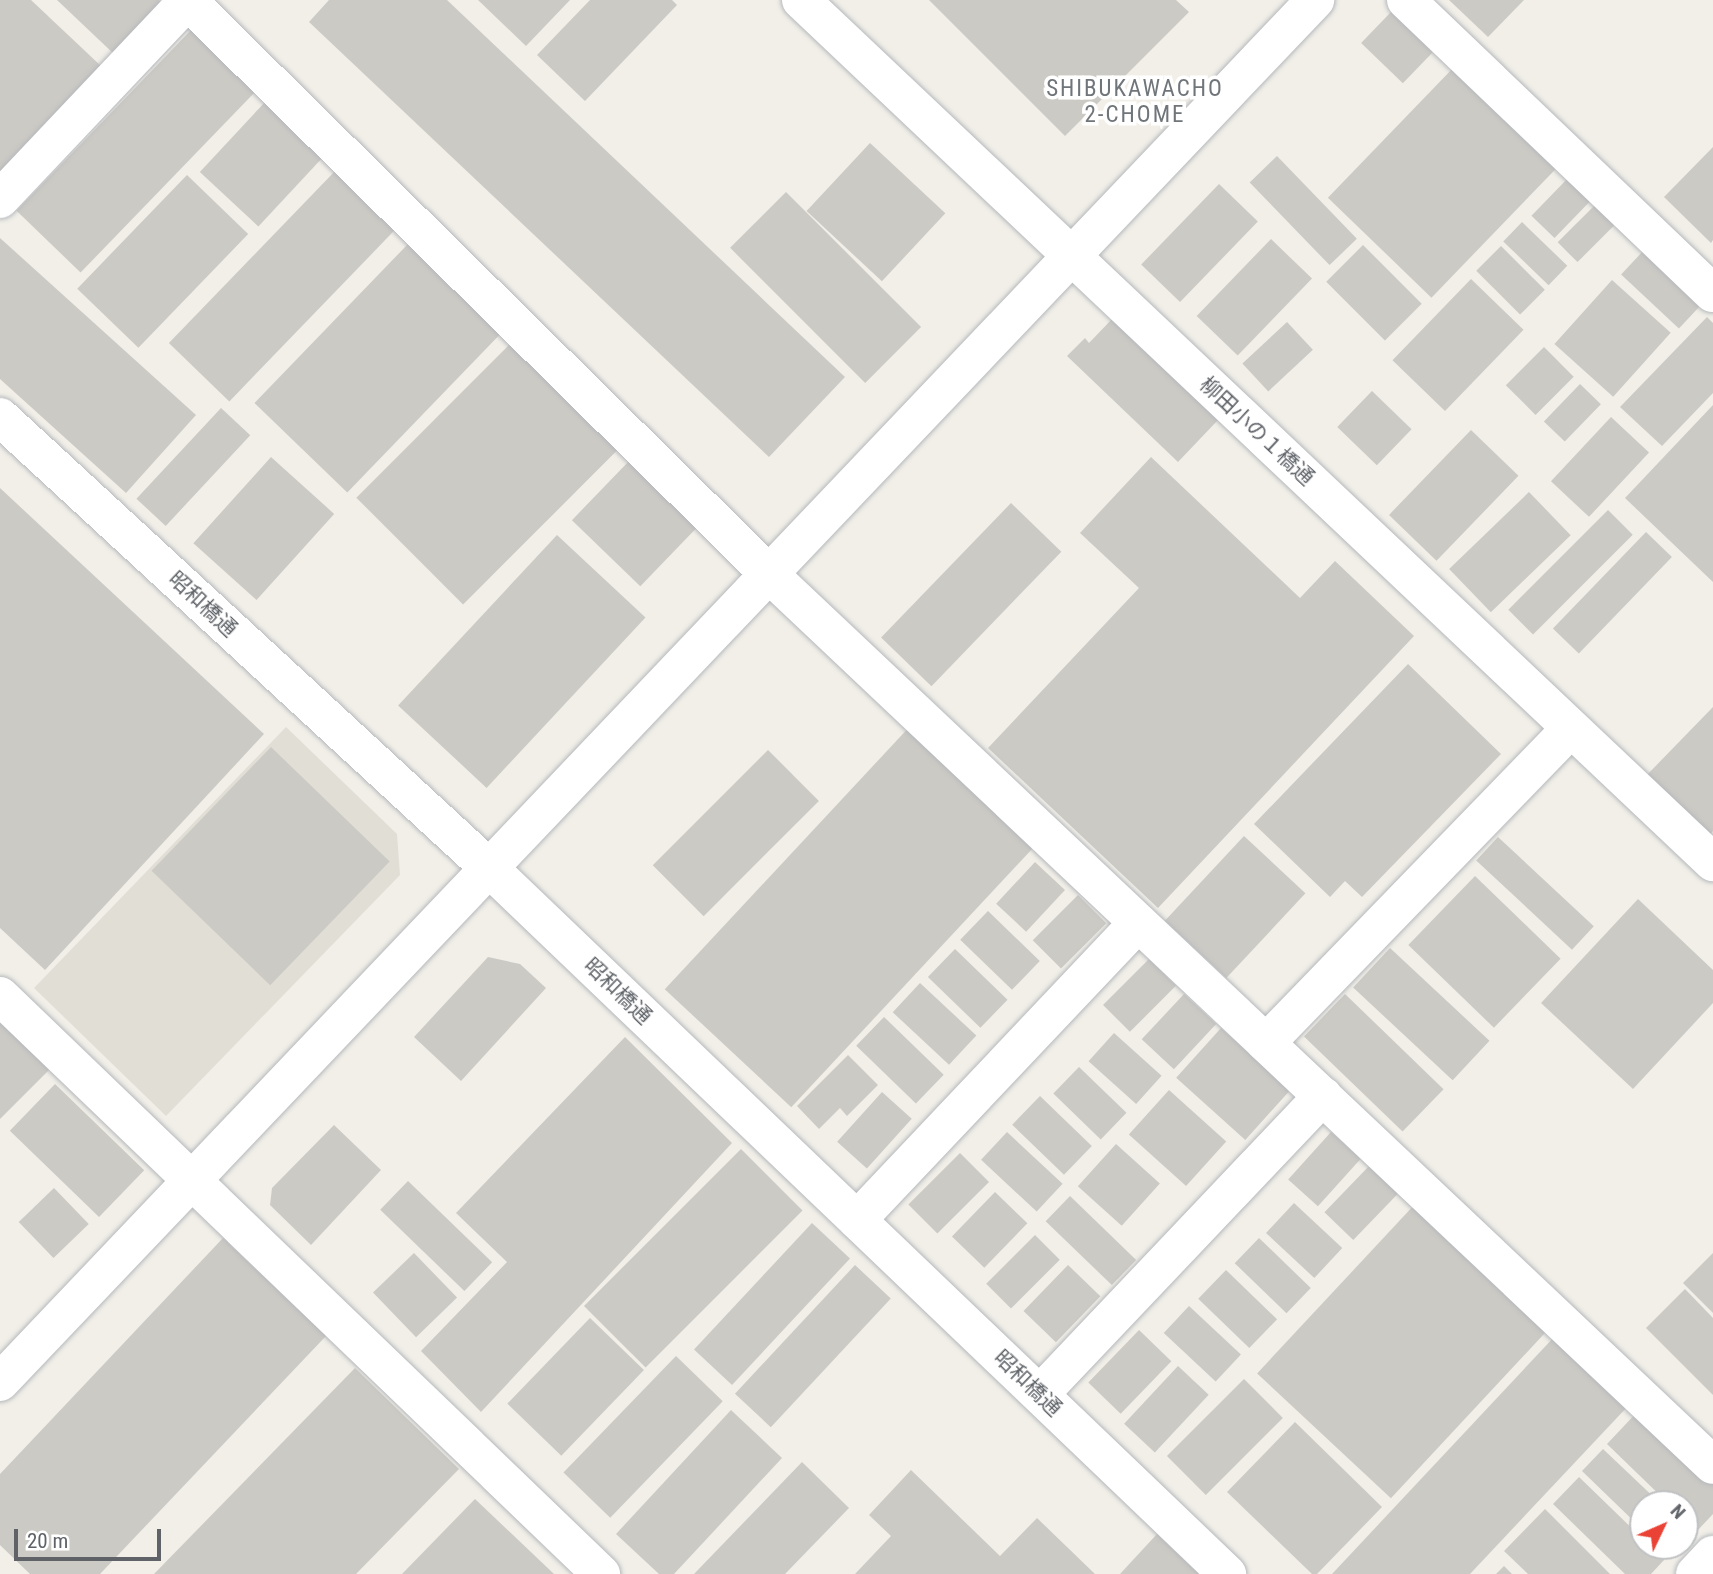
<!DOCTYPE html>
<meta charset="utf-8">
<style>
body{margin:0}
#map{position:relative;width:1713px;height:1574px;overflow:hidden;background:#f1efe8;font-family:"Roboto Condensed","Noto Sans JP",sans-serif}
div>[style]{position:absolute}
.education>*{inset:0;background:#e1ded6}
.building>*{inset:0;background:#cccac5;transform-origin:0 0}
.roads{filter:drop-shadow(0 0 2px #b5b8bc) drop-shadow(0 0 2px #b5b8bc)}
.minor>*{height:38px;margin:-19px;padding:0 19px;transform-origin:19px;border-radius:19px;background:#fff}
.tertiary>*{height:38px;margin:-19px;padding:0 19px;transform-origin:19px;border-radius:19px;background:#fff}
span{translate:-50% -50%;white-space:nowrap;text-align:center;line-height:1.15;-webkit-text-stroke:7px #fff;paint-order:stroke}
.street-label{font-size:21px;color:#5f6368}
.neighbourhood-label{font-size:23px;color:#70757a;letter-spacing:2px}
.north{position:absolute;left:1629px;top:1490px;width:70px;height:70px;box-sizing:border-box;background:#fff;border:2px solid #bfc1c3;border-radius:50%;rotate:46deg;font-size:19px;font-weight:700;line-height:28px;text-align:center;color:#5f6368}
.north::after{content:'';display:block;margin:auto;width:24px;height:32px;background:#ea4335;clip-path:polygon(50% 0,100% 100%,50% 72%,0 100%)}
.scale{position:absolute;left:14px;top:1529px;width:147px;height:32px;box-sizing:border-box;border:4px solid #5f6368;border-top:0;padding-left:9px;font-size:21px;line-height:24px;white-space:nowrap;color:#5f6368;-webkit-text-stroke:5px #fff;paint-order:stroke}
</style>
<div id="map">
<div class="education">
<div style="clip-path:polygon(286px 727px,397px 834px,400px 875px,166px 1116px,34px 988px)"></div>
</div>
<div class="building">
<div style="clip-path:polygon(0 0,31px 0,101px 66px,0 172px)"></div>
<div style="clip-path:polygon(57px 0,159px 0,164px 5px,115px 55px)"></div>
<div style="clip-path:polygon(329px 0,447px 0,845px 377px,769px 457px,309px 22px)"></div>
<div style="clip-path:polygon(478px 0,570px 0,526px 46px)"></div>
<div style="clip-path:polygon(590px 0,672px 0,677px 5px,585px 101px,537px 55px)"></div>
<div style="clip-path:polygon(929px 0,1176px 0,1189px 12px,1065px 136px)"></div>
<div style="clip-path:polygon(1449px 0,1524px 0,1488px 37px)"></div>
<div style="left:1391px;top:12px;width:58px;height:43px;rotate:44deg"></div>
<div style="left:193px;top:28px;width:89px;height:254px;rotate:44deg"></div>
<div style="left:1455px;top:66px;width:144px;height:183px;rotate:44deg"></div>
<div style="left:266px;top:101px;width:80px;height:97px;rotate:43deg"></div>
<div style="left:870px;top:143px;width:103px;height:93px;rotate:43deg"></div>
<div style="clip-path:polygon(1713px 147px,1713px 240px,1711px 243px,1664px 197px)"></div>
<div style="left:1277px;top:156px;width:115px;height:38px;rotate:46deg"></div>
<div style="left:337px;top:169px;width:84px;height:242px;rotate:44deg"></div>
<div style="left:187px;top:175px;width:85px;height:158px;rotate:44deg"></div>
<div style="left:1569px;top:177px;width:32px;height:54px;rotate:44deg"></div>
<div style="left:1219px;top:184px;width:54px;height:112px;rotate:44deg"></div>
<div style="left:786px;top:192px;width:191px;height:79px;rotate:45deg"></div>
<div style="left:1598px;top:202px;width:28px;height:57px;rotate:45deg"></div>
<div style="left:1522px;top:222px;width:63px;height:27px;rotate:44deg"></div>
<div style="clip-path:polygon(0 238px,196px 415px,126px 493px,0 379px)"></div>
<div style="left:1271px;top:239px;width:57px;height:107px;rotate:44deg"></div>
<div style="left:408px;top:244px;width:129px;height:221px;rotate:44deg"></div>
<div style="left:1363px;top:245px;width:83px;height:52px;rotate:45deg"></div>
<div style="left:1501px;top:246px;width:62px;height:35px;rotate:45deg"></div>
<div style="left:1645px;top:249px;width:79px;height:35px;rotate:43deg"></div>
<div style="left:1471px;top:279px;width:73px;height:113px;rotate:44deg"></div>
<div style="left:1612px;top:280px;width:79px;height:86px;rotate:42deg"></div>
<div style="clip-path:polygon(1707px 317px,1713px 323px,1713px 393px,1662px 446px,1620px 407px)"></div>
<div style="clip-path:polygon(1113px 318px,1218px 420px,1178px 462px,1067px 356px,1085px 338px,1089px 343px)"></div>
<div style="left:1287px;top:322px;width:38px;height:61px;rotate:47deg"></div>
<div style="left:514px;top:340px;width:151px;height:223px;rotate:45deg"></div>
<div style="left:1544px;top:347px;width:42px;height:54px;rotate:45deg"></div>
<div style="left:1580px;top:384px;width:29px;height:52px;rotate:44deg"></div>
<div style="left:1372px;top:391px;width:55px;height:50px;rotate:44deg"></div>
<div style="clip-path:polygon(1713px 405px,1713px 582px,1625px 498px)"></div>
<div style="left:221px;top:408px;width:40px;height:124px;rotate:43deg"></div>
<div style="left:1611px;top:417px;width:52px;height:88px;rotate:43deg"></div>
<div style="left:1471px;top:430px;width:66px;height:118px;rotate:44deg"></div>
<div style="left:271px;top:457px;width:85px;height:116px;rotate:42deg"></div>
<div style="clip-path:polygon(1151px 457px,1300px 598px,1335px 561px,1414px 636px,1158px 908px,988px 748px,1139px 588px,1080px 533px)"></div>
<div style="left:631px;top:459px;width:95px;height:85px;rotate:44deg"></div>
<div style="clip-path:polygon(0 488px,264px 734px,45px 970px,0 928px)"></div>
<div style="left:1529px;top:492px;width:60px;height:111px;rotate:46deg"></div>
<div style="left:1011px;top:503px;width:70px;height:187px;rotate:44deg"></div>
<div style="left:1608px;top:510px;width:35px;height:141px;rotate:45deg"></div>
<div style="left:1646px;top:532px;width:36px;height:134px;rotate:44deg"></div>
<div style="left:557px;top:535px;width:121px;height:233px;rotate:43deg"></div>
<div style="clip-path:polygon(1408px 664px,1501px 754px,1362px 897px,1345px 881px,1330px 897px,1254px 824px)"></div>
<div style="clip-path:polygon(1713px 707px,1713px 831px,1705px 840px,1643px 779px)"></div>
<div style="left:913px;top:723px;width:173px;height:364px;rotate:43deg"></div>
<div style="left:271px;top:747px;width:165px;height:172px;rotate:44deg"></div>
<div style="left:768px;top:750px;width:72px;height:163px;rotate:45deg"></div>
<div style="left:1244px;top:836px;width:84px;height:116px;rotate:43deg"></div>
<div style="left:1498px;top:837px;width:131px;height:32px;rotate:43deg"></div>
<div style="left:1035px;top:862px;width:41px;height:57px;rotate:43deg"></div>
<div style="left:1475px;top:876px;width:119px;height:96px;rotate:44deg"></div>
<div style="left:1078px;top:895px;width:40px;height:64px;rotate:45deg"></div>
<div style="clip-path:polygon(1638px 899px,1713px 970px,1713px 1003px,1633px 1089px,1541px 1003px)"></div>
<div style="left:988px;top:911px;width:72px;height:40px;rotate:44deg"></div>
<div style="left:1390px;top:948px;width:136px;height:54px;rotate:43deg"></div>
<div style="left:955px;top:949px;width:73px;height:39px;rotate:44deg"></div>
<div style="clip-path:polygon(488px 957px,520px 964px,546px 988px,461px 1081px,414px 1037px)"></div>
<div style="left:1149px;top:959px;width:38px;height:65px;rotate:45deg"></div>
<div style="left:920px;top:983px;width:77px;height:40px;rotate:43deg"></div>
<div style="left:1184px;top:994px;width:44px;height:62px;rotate:43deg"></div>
<div style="left:1345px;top:994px;width:137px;height:59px;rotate:44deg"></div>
<div style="left:884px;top:1017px;width:83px;height:40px;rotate:44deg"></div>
<div style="clip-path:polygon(0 1021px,49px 1070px,0 1119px)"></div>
<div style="left:1221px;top:1028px;width:93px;height:67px;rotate:42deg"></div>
<div style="left:1114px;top:1033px;width:64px;height:38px;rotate:42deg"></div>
<div style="clip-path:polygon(625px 1037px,732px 1143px,481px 1412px,421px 1351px,507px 1262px,456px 1213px)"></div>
<div style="clip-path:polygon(848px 1055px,878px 1085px,847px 1116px,840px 1108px,819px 1129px,797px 1106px)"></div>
<div style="left:1079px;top:1067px;width:66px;height:37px;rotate:44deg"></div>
<div style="left:55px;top:1084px;width:124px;height:65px;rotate:44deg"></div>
<div style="left:1169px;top:1090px;width:77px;height:60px;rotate:42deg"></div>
<div style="left:882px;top:1092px;width:40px;height:67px;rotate:42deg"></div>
<div style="left:1040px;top:1096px;width:72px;height:40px;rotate:44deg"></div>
<div style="clip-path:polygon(334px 1125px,381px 1170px,311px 1245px,270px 1205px,272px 1188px)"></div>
<div style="left:1007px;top:1132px;width:76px;height:38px;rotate:43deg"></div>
<div style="left:1331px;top:1132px;width:40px;height:64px;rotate:42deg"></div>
<div style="left:1116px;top:1144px;width:59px;height:57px;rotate:42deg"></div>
<div style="left:741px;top:1149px;width:87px;height:222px;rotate:45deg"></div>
<div style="left:960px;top:1153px;width:41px;height:73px;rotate:45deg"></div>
<div style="left:1371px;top:1164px;width:40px;height:67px;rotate:44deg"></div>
<div style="left:408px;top:1181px;width:117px;height:40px;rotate:44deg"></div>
<div style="left:54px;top:1188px;width:50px;height:49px;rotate:46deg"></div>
<div style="left:995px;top:1192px;width:45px;height:62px;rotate:44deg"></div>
<div style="left:1070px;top:1196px;width:92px;height:35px;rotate:44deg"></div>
<div style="left:1294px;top:1203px;width:66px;height:41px;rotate:43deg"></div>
<div style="left:1416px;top:1203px;width:183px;height:233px;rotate:43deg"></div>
<div style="left:812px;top:1223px;width:52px;height:173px;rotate:43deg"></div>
<div style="left:1035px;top:1235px;width:35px;height:69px;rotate:45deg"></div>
<div style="clip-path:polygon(223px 1238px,326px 1336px,100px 1574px,30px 1574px,0 1545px,0 1474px)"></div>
<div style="left:1259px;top:1238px;width:72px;height:35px;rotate:44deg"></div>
<div style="left:414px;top:1253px;width:62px;height:57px;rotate:46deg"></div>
<div style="clip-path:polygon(1713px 1253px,1713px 1313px,1683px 1283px)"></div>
<div style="left:855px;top:1265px;width:49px;height:176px;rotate:43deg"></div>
<div style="left:1068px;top:1265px;width:45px;height:64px;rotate:44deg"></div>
<div style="left:1226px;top:1270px;width:71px;height:40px;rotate:44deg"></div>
<div style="clip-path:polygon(1685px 1289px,1713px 1318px,1713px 1395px,1646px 1328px)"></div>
<div style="left:1189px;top:1306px;width:71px;height:37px;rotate:43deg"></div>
<div style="left:590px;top:1318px;width:75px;height:119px;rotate:44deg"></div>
<div style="left:1139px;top:1330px;width:45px;height:73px;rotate:44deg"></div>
<div style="clip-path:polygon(1555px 1336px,1629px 1405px,1470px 1574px,1332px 1574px)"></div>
<div style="left:676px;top:1356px;width:65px;height:162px;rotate:44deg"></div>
<div style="left:1178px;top:1366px;width:42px;height:79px;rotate:43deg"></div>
<div style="clip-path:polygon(355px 1368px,459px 1469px,356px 1574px,154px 1574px)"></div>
<div style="left:1244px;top:1379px;width:55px;height:109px;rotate:45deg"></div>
<div style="clip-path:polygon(1640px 1409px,1713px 1478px,1713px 1514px,1697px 1531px,1685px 1519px,1685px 1504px,1669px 1504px,1607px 1444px)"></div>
<div style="clip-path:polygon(731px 1410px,782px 1458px,674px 1574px,659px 1574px,616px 1534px)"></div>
<div style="clip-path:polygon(1295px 1422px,1382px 1507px,1317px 1574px,1312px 1574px,1227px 1492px)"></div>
<div style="clip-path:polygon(1603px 1449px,1661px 1504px,1643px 1504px,1643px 1530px,1582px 1471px)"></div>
<div style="clip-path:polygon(802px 1462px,849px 1508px,785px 1574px,694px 1574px)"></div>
<div style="clip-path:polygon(911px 1470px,1000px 1556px,1037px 1518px,1095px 1574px,855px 1574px,891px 1536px,869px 1515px)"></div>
<div style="clip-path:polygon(1579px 1477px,1643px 1539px,1643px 1546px,1650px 1546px,1664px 1560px,1651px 1574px,1625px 1574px,1553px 1504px)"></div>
<div style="clip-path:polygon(475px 1499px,554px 1574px,402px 1574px)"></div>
<div style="clip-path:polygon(1545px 1509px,1610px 1574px,1528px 1574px,1504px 1551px)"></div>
<div style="clip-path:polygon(1685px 1527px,1692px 1534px,1685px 1541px)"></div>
<div style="clip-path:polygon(1157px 1534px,1199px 1574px,1120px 1574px)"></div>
<div style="clip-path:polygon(1660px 1546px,1680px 1546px,1671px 1556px)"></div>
<div style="clip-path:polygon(1504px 1566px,1512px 1574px,1496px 1574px)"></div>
</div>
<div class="roads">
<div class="minor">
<div style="left:187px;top:0;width:816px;rotate:44.6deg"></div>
<div style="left:768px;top:573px;width:1299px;rotate:43.35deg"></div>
<div style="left:801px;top:0;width:1255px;rotate:43.39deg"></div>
<div style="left:1406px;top:0;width:424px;rotate:43.7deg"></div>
<div style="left:0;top:199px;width:274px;rotate:-46.6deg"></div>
<div style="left:0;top:417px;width:664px;rotate:42.68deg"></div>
<div style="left:488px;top:867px;width:1023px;rotate:43.73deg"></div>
<div style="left:0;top:996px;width:834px;rotate:43.88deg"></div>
<div style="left:1266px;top:1043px;width:438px;rotate:-45.9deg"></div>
<div style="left:857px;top:1220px;width:409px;rotate:-46.6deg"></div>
<div style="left:1040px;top:1394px;width:411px;rotate:-46.5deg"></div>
<div style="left:1695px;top:1574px;width:26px;rotate:-47deg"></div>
</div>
<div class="tertiary">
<div style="left:0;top:1382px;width:1908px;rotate:-46.42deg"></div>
</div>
</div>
<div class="street-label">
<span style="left:1257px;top:431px;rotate:43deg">柳田小の１橋通</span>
<span style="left:203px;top:604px;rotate:43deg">昭和橋通</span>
<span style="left:618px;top:991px;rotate:44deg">昭和橋通</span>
<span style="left:1028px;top:1383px;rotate:44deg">昭和橋通</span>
</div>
<div class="neighbourhood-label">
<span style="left:1135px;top:102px">SHIBUKAWACHO<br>2-CHOME</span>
</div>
<div class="north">N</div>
<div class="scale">20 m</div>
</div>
